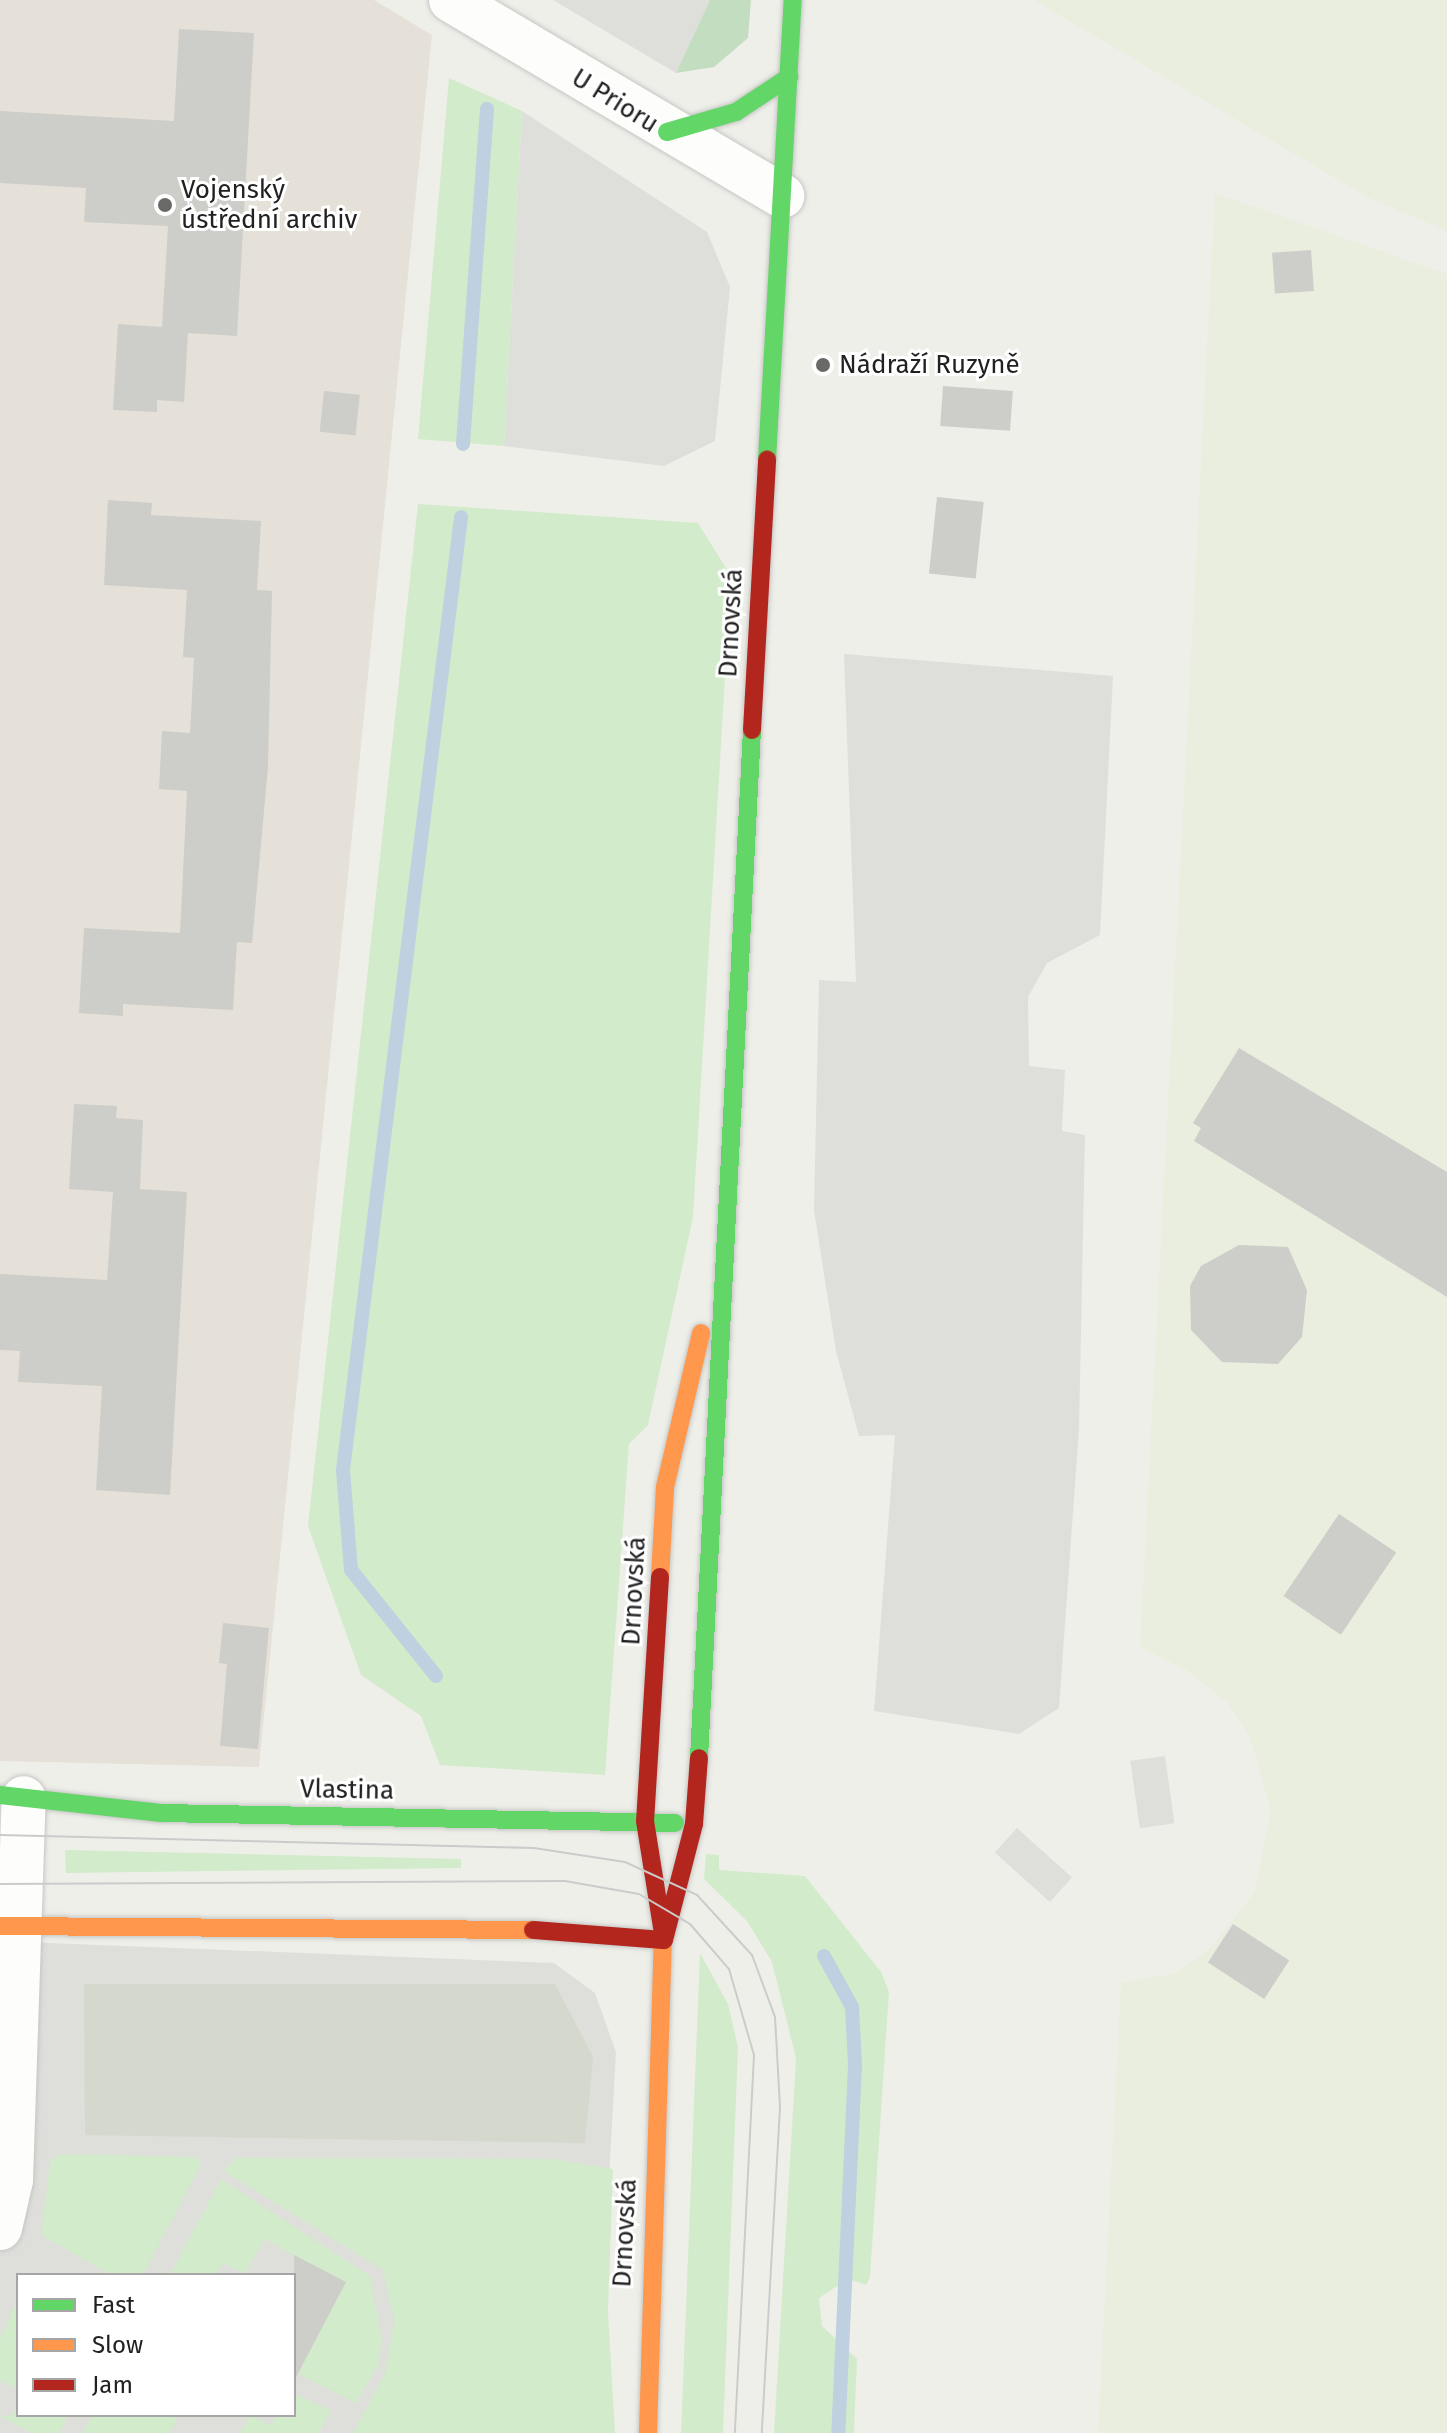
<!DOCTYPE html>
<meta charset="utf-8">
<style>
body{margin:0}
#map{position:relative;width:1447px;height:2433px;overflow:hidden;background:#efefea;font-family:"Fira Sans",sans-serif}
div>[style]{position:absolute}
.residential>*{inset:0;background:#dededb;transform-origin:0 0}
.military>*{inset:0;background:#e6e1d8}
.construction>*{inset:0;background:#d5d8cc}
.farmland>*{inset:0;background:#e9eede}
.grass>*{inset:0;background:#d2ebcb}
.forest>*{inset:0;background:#c3ddc1}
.stream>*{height:14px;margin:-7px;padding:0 7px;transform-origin:7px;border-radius:7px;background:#bfd0e0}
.building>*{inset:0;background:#cdcdc9;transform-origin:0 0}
.roads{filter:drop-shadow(0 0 2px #c6c6c4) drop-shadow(0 0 2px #c6c6c4)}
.street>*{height:44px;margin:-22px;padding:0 22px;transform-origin:22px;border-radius:22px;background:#fdfdfc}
.fast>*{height:18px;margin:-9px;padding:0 9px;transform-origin:9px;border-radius:9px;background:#63d668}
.slow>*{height:18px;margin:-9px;padding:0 9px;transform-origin:9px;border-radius:9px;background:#ff974d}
.jam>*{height:18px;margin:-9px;padding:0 9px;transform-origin:9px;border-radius:9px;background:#b3261e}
.tram>*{height:2px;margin:-1px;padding:0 1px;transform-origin:1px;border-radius:1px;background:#cbcbcb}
.dots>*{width:22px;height:22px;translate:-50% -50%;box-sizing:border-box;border:4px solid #fff;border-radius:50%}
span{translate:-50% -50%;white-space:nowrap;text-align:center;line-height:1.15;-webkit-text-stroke:6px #fff;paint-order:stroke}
.street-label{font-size:26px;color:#212121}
.poi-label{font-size:26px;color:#212121}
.left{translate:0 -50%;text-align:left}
.legend{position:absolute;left:16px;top:2273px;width:280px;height:144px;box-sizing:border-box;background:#fff;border:2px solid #a6a6a6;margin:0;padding:10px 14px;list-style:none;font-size:24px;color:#212121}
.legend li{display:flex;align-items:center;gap:16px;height:40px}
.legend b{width:40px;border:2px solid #a6a6a6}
</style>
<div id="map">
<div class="residential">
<div style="clip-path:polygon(553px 0,710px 0,676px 73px)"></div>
<div style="clip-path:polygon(522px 111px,707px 232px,730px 287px,715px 441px,664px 466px,504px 446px)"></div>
<div style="clip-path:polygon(844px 654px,1113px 676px,1100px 935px,1047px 963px,1028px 997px,1029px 1066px,1065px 1070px,1062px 1131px,1085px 1135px,1079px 1428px,1059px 1708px,1019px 1734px,874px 1711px,895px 1435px,859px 1436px,836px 1351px,814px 1210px,819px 980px,856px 982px)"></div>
<div style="left:1165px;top:1756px;width:68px;height:35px;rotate:82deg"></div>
<div style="left:1017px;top:1828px;width:74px;height:33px;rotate:42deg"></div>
<div style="clip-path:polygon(evenodd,0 1941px,554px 1963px,595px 1993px,616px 2052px,595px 2433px,0 2433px,0 1941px,18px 2275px,294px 2275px,294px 2415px,18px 2415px,18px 2275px)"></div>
</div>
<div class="military">
<div style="clip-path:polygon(0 0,374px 0,432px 35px,259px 1767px,0 1761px)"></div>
</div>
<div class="construction">
<div style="clip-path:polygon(84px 1984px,555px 1984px,593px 2057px,585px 2143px,85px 2135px)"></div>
</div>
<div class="farmland">
<div style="clip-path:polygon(1034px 0,1447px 0,1447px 231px,1367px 197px)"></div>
<div style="clip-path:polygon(1215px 193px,1447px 274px,1447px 2433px,1098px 2433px,1121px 1982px,1173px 1974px,1212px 1947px,1255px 1892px,1271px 1811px,1251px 1740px,1229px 1704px,1188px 1671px,1140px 1647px)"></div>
</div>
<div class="grass">
<div style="clip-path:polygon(449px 78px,522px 111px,504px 446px,418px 439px)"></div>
<div style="clip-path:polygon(418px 504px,698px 523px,731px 576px,693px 1217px,648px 1425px,629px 1444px,605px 1775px,440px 1765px,421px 1716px,361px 1675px,308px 1526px)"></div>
<div style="clip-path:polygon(65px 1850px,461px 1859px,461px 1868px,66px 1873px)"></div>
<div style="clip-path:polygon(706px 1854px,719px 1855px,719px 1870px,805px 1876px,881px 1972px,889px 1992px,870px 2277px,866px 2285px,848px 2279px,819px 2298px,822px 2326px,857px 2359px,854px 2433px,774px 2433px,796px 2058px,772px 1962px,747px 1921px,704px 1879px)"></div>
<div style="clip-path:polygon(700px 1953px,728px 2004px,738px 2047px,723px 2433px,681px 2433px)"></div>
<div style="clip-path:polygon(60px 2154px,195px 2157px,201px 2164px,143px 2275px,111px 2275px,41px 2235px,50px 2162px)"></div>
<div style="clip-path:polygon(236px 2158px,554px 2159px,613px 2169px,608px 2312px,615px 2433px,353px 2433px,386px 2371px,394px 2321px,383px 2270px,224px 2171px)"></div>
<div style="clip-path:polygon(221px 2179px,370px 2276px,382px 2340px,378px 2365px,356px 2403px,298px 2374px,345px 2282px,264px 2239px,245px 2274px,223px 2263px,217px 2275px,170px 2275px)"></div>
<div style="clip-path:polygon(18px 2297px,18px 2389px,0 2380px,0 2340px)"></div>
<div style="clip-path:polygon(294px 2393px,331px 2411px,319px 2433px,240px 2433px,250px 2415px,271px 2425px,276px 2415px,294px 2415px)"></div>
<div style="clip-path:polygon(18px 2404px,18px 2415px,69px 2415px,59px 2433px,31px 2433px,0 2416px,12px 2416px)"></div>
<div style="clip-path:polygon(92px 2415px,168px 2415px,177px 2419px,169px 2433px,83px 2433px)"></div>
</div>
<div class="forest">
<div style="clip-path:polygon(710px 0,751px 0,748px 38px,714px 67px,676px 73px)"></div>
</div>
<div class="stream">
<div style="left:463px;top:444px;width:336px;rotate:-85.9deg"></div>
<div style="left:436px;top:1676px;width:136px;rotate:-128.7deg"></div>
<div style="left:351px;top:1570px;width:100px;rotate:-94.6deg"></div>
<div style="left:343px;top:1470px;width:960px;rotate:-82.94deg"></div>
<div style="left:824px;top:1956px;width:58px;rotate:61.2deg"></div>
<div style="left:852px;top:2007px;width:58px;rotate:87deg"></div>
<div style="left:855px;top:2065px;width:368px;rotate:92.6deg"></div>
</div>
<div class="building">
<div style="clip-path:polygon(179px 29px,254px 33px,237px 336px,188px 333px,184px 402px,157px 400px,157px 412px,113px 410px,118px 324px,162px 327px,168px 226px,84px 222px,86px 188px,0 183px,0 111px,174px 121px)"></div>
<div style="left:1311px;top:250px;width:41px;height:39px;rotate:86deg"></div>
<div style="left:943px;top:386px;width:70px;height:40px;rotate:4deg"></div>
<div style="left:324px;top:391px;width:36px;height:41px;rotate:6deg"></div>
<div style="left:937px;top:497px;width:47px;height:77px;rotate:6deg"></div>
<div style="clip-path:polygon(108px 500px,152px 503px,151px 515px,261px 521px,257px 590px,272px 591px,268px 767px,252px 943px,237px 942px,233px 1010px,123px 1004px,123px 1016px,79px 1013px,84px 928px,180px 933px,187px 791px,159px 789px,162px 731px,190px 733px,194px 658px,183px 657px,187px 590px,104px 585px)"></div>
<div style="clip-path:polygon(1239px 1048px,1447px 1172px,1447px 1297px,1194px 1141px,1201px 1128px,1193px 1123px)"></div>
<div style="clip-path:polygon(74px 1104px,117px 1106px,116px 1118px,143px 1120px,140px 1189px,187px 1192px,170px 1495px,96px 1490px,102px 1386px,18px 1382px,20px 1351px,0 1350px,0 1274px,107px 1280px,113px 1192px,69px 1189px)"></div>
<div style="clip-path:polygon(1239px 1245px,1288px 1247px,1307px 1290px,1302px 1337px,1278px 1364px,1222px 1362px,1191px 1330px,1190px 1286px,1201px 1266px)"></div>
<div style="left:1339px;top:1514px;width:69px;height:99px;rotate:34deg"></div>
<div style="clip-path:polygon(223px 1623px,269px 1628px,258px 1749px,220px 1746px,227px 1664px,219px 1663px)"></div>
<div style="left:1233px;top:1924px;width:67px;height:46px;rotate:33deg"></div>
<div style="clip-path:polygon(294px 2255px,346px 2282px,294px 2381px)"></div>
</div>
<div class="roads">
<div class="street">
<div style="left:451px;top:0;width:385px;rotate:30.6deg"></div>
<div style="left:0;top:2228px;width:49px;rotate:-77.1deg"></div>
<div style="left:11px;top:2180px;width:382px;rotate:-88.1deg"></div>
</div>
<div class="fast">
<div style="left:667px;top:132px;width:72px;rotate:-16.2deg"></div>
<div style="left:736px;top:112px;width:64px;rotate:-33.4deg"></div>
<div style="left:767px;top:459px;width:460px;rotate:-86.8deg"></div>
<div style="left:699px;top:1758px;width:1029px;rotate:-87.05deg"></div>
<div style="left:0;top:1795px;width:162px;rotate:6.4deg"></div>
<div style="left:161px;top:1813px;width:514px;rotate:1.11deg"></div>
</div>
<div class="slow">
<div style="left:660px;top:1577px;width:90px;rotate:-86.8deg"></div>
<div style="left:665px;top:1487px;width:158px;rotate:-76.8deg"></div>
<div style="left:0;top:1926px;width:533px;rotate:0.43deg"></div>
<div style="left:648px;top:2433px;width:500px;rotate:-88.28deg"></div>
</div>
<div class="jam">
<div style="left:752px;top:730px;width:271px;rotate:-86.8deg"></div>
<div style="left:660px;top:1577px;width:244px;rotate:93.5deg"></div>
<div style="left:645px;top:1821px;width:113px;rotate:80.9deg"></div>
<div style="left:533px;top:1930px;width:131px;rotate:4.4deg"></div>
<div style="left:664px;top:1940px;width:120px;rotate:-75.5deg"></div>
<div style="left:694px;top:1824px;width:66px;rotate:-85.7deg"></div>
</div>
</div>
<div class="tram">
<div style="left:0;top:1835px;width:534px;rotate:1.39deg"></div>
<div style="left:534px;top:1848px;width:92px;rotate:8.7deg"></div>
<div style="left:625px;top:1862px;width:79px;rotate:24.6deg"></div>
<div style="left:697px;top:1895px;width:81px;rotate:47.5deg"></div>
<div style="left:752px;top:1955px;width:66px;rotate:69.6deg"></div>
<div style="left:775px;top:2017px;width:90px;rotate:86.8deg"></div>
<div style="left:780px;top:2107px;width:326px;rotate:93.2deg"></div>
<div style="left:0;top:1884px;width:565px;rotate:-0.3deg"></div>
<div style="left:565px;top:1881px;width:75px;rotate:10deg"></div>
<div style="left:639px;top:1894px;width:59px;rotate:30.5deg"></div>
<div style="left:690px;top:1924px;width:60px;rotate:49.1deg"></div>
<div style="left:729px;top:1969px;width:90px;rotate:73.8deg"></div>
<div style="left:754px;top:2055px;width:378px;rotate:92.9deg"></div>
</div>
<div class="dots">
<div style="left:165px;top:205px;background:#696967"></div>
<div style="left:823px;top:365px;background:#696967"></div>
</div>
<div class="street-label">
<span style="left:615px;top:101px;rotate:32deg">U Prioru</span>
<span style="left:731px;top:623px;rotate:-87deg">Drnovská</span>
<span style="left:634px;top:1591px;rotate:-87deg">Drnovská</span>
<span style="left:347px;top:1790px;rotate:1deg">Vlastina</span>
<span style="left:625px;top:2233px;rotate:-87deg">Drnovská</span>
</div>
<div class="poi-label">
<span class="left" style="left:181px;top:205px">Vojenský<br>ústřední archiv</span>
<span class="left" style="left:839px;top:365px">Nádraží Ruzyně</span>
</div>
<ul class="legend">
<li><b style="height:10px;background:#63d668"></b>Fast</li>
<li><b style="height:10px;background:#ff974d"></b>Slow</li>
<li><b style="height:10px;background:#b3261e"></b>Jam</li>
</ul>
</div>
